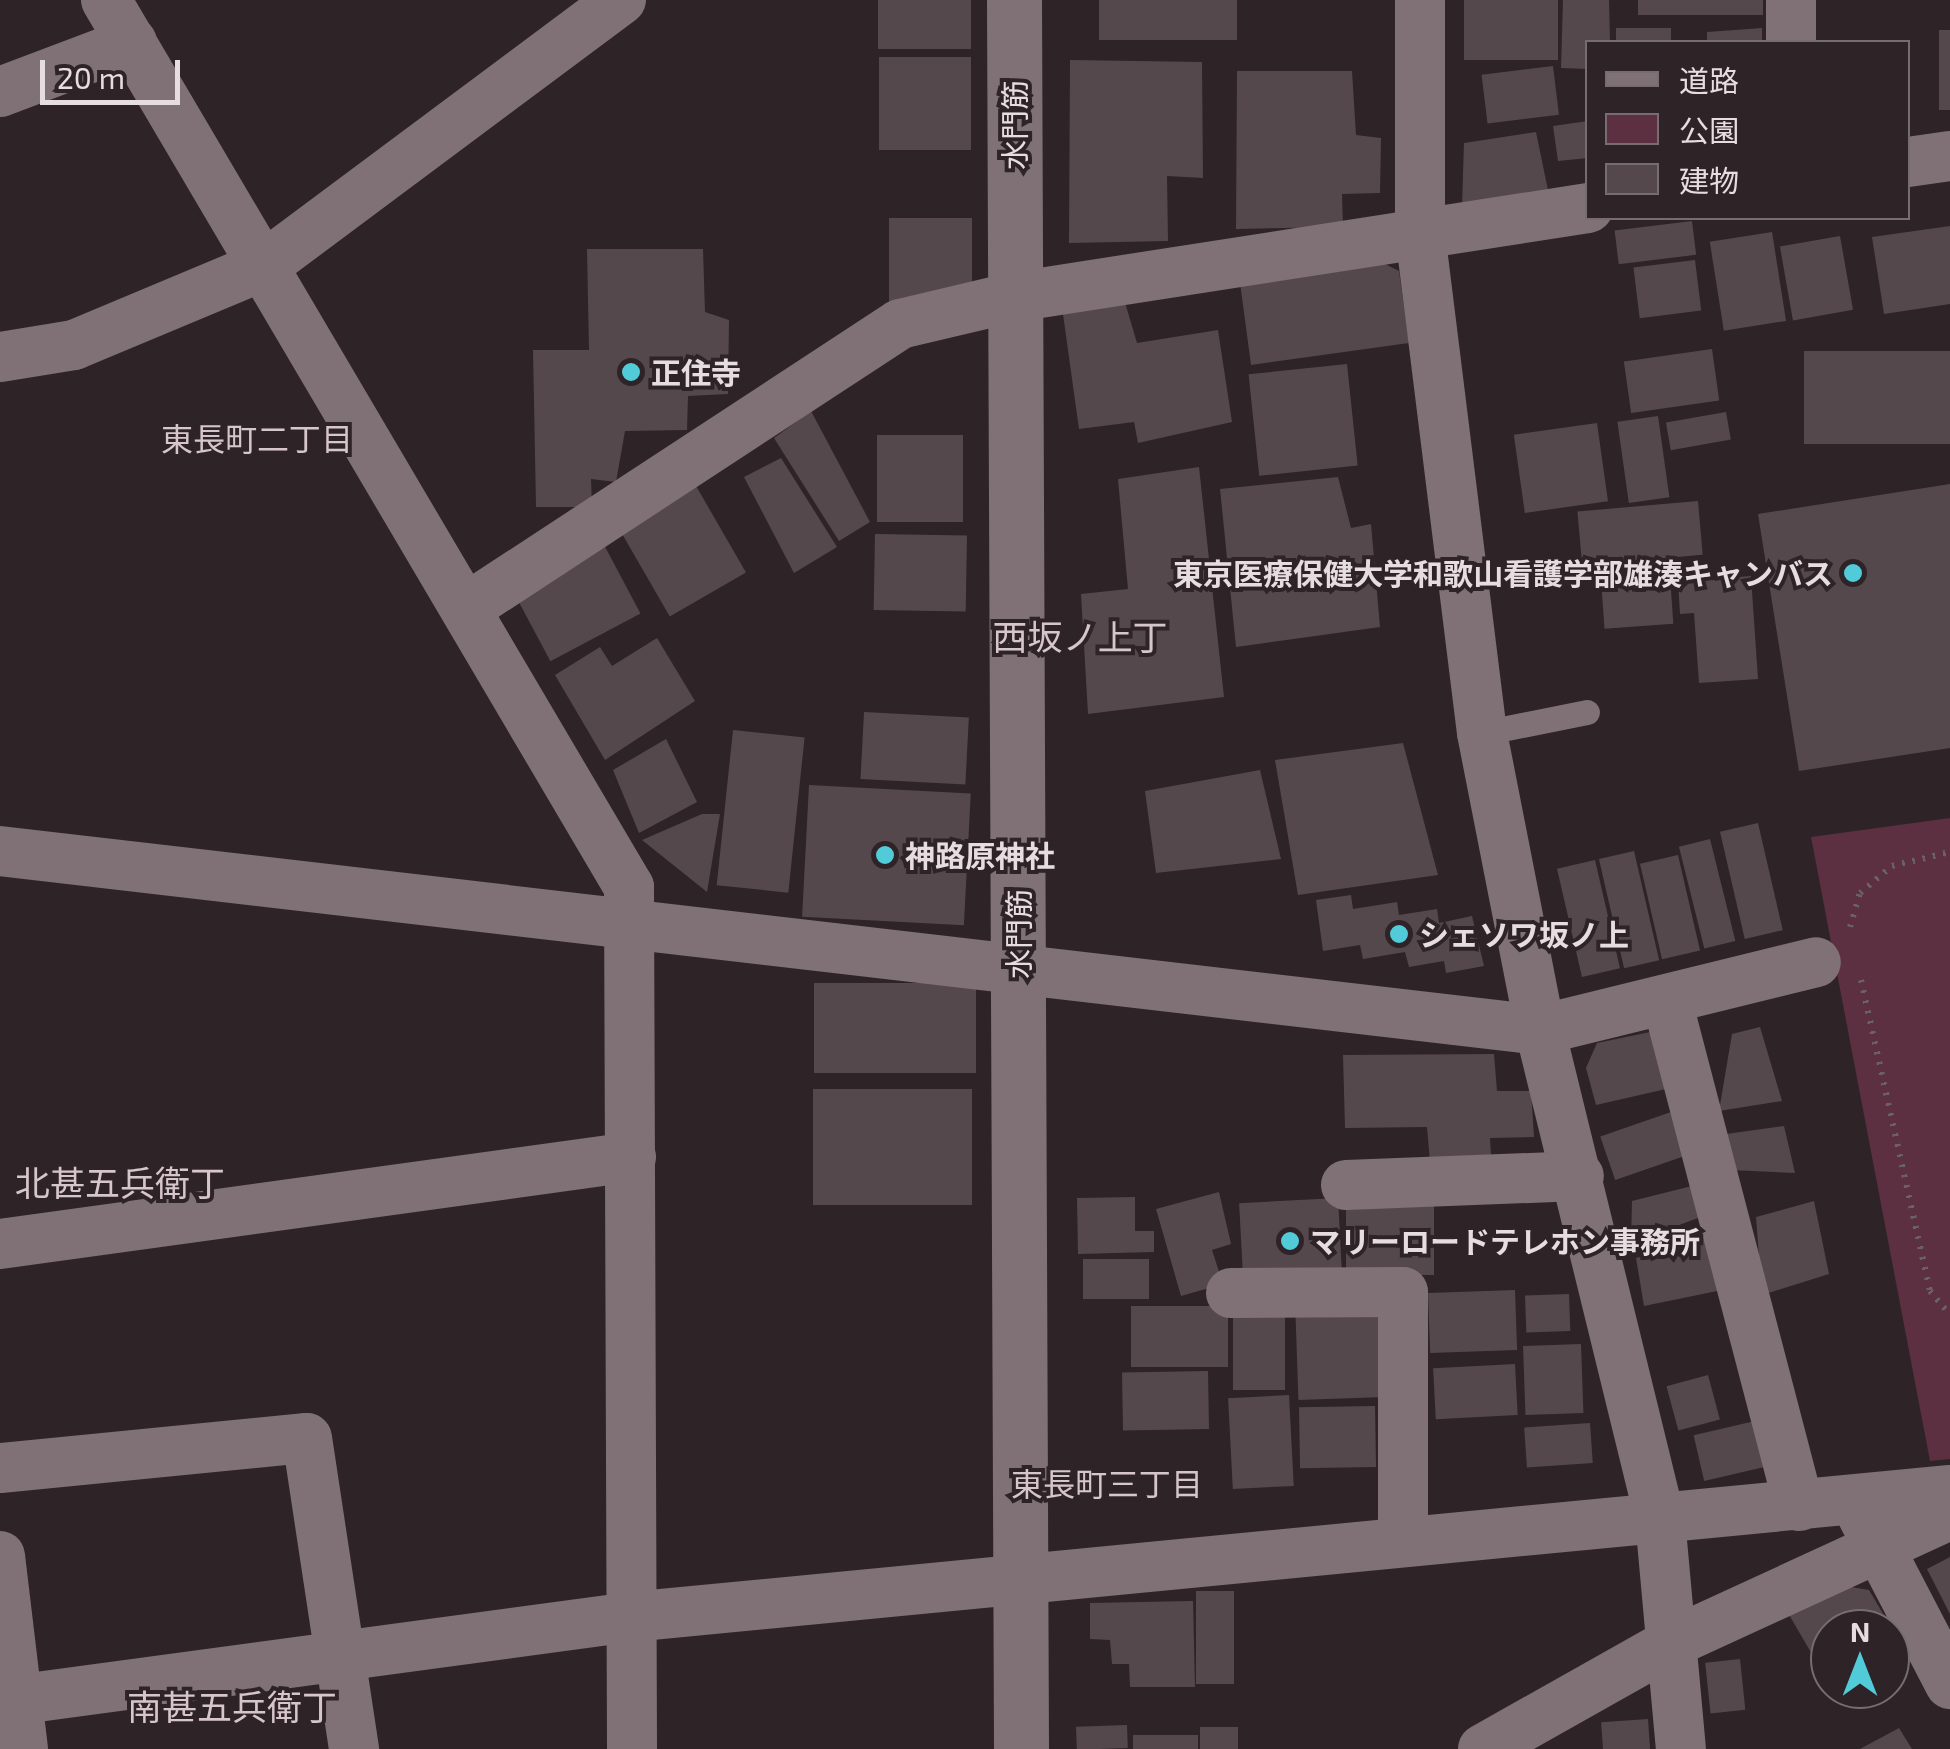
<!DOCTYPE html>
<meta charset="utf-8">
<style>
body{margin:0}
#map{position:relative;width:1950px;height:1749px;overflow:hidden;background:#2e2327;font-family:"Exo 2","Noto Sans JP",sans-serif}
div>[style]{position:absolute}
.green>*{inset:0;background:#5c2f41}
.building>*{inset:0;background:#55484c;transform-origin:0 0}
.path>*{height:6px;margin-top:-3px;transform-origin:0;background:repeating-linear-gradient(90deg,#6b6165 0 2.5px,transparent 0 10.5px)}
.lane>*{height:25px;margin:-12.5px;padding:0 12.5px;transform-origin:12.5px;border-radius:12.5px;background:#7f7176}
.street>*{height:50px;margin:-25px;padding:0 25px;transform-origin:25px;border-radius:25px;background:#7f7176}
.secondary>*{height:55px;margin:-27.5px;padding:0 27.5px;transform-origin:27.5px;border-radius:27.5px;background:#7f7176}
.dots>*{width:28px;height:28px;translate:-50% -50%;box-sizing:border-box;border:5px solid #2e2327;border-radius:50%}
span{translate:-50% -50%;white-space:nowrap;text-align:center;line-height:1.15;-webkit-text-stroke:8px #2e2327;paint-order:stroke}
.street-label{font-size:30px;color:#e5dde0}
.poi-label{font-size:30px;color:#e5dde0;font-weight:700}
.left{translate:0 -50%;text-align:left}
.right{translate:-100% -50%;text-align:right}
.neighbourhood-label{font-size:32px;color:#d6c6cb}
.quarter-label{font-size:35px;color:#d6c6cb}
.legend{position:absolute;left:1585px;top:40px;width:325px;height:180px;box-sizing:border-box;background:#2e2327;border:2px solid #776d71;margin:0;padding:12px 18px;list-style:none;font-size:30px;color:#e5dde0}
.legend li{display:flex;align-items:center;gap:20px;height:50px}
.legend b{width:50px;border:2px solid #776d71}
.north{position:absolute;left:1810px;top:1609px;width:100px;height:100px;box-sizing:border-box;background:#2e2327;border:2px solid #776d71;border-radius:50%;rotate:0deg;font-size:28px;font-weight:700;line-height:40px;text-align:center;color:#e5dde0}
.north::after{content:'';display:block;margin:auto;width:35px;height:45px;background:#52cbd9;clip-path:polygon(50% 0,100% 100%,50% 72%,0 100%)}
.scale{position:absolute;left:40px;top:60px;width:140px;height:45px;box-sizing:border-box;border:5px solid #e5dde0;border-top:0;padding-left:12px;font-size:30px;line-height:35px;white-space:nowrap;color:#e5dde0;-webkit-text-stroke:8px #2e2327;paint-order:stroke}
</style>
<div id="map">
<div class="green">
<div style="clip-path:polygon(1950px 818px,1950px 1459px,1930px 1461px,1811px 837px)"></div>
</div>
<div class="building">
<div style="left:878px;top:0;width:93px;height:49px"></div>
<div style="left:1099px;top:0;width:138px;height:40px"></div>
<div style="left:1464px;top:0;width:94px;height:60px"></div>
<div style="clip-path:polygon(1563px 0,1609px 0,1610px 42px,1588px 42px,1588px 69px,1561px 68px)"></div>
<div style="left:1638px;top:0;width:125px;height:15px"></div>
<div style="left:1616px;top:28px;width:55px;height:14px"></div>
<div style="clip-path:polygon(1762px 28px,1762px 42px,1707px 42px,1707px 32px)"></div>
<div style="left:1939px;top:30px;width:11px;height:80px"></div>
<div style="left:879px;top:57px;width:92px;height:93px"></div>
<div style="clip-path:polygon(1070px 60px,1202px 62px,1203px 178px,1167px 176px,1168px 241px,1069px 243px)"></div>
<div style="left:1553px;top:66px;width:49px;height:72px;rotate:83deg"></div>
<div style="clip-path:polygon(1237px 71px,1352px 71px,1356px 135px,1381px 138px,1380px 193px,1342px 194px,1343px 227px,1236px 229px)"></div>
<div style="clip-path:polygon(1588px 121px,1588px 158px,1558px 161px,1553px 126px)"></div>
<div style="clip-path:polygon(1536px 132px,1549px 195px,1462px 206px,1464px 143px)"></div>
<div style="left:889px;top:218px;width:83px;height:85px"></div>
<div style="left:1692px;top:221px;width:34px;height:78px;rotate:83deg"></div>
<div style="clip-path:polygon(1950px 226px,1950px 304px,1884px 314px,1872px 237px)"></div>
<div style="left:1772px;top:232px;width:90px;height:63px;rotate:81deg"></div>
<div style="left:1840px;top:236px;width:75px;height:61px;rotate:80deg"></div>
<div style="clip-path:polygon(587px 249px,703px 249px,705px 312px,729px 320px,728px 394px,688px 396px,687px 430px,625px 431px,616px 482px,591px 479px,592px 507px,536px 507px,533px 350px,589px 350px)"></div>
<div style="clip-path:polygon(1377px 260px,1399px 271px,1409px 343px,1251px 365px,1239px 275px)"></div>
<div style="left:1695px;top:260px;width:51px;height:62px;rotate:83deg"></div>
<div style="clip-path:polygon(1124px 299px,1137px 343px,1218px 330px,1232px 422px,1138px 443px,1134px 422px,1079px 429px,1062px 307px)"></div>
<div style="left:1712px;top:349px;width:52px;height:89px;rotate:82deg"></div>
<div style="left:1950px;top:351px;width:93px;height:146px;rotate:90deg"></div>
<div style="left:1347px;top:364px;width:102px;height:99px;rotate:84deg"></div>
<div style="clip-path:polygon(811px 411px,870px 522px,839px 541px,774px 438px)"></div>
<div style="left:1726px;top:412px;width:28px;height:61px;rotate:80deg"></div>
<div style="left:1658px;top:416px;width:82px;height:41px;rotate:82deg"></div>
<div style="left:1597px;top:423px;width:79px;height:84px;rotate:82deg"></div>
<div style="left:877px;top:435px;width:86px;height:87px"></div>
<div style="clip-path:polygon(781px 458px,837px 547px,794px 573px,744px 477px)"></div>
<div style="clip-path:polygon(1199px 467px,1224px 697px,1088px 714px,1081px 594px,1128px 589px,1118px 479px)"></div>
<div style="clip-path:polygon(1338px 477px,1351px 528px,1371px 524px,1380px 627px,1236px 647px,1220px 489px)"></div>
<div style="left:692px;top:479px;width:108px;height:88px;rotate:60deg"></div>
<div style="clip-path:polygon(1950px 484px,1950px 748px,1799px 771px,1758px 514px)"></div>
<div style="left:1698px;top:501px;width:54px;height:121px;rotate:85deg"></div>
<div style="left:875px;top:534px;width:92px;height:76px;rotate:1deg"></div>
<div style="left:602px;top:541px;width:82px;height:102px;rotate:62deg"></div>
<div style="left:1669px;top:562px;width:62px;height:69px;rotate:86deg"></div>
<div style="clip-path:polygon(1751px 576px,1758px 679px,1699px 683px,1694px 613px,1680px 614px,1678px 582px)"></div>
<div style="clip-path:polygon(657px 638px,695px 701px,605px 760px,555px 675px,600px 647px,612px 666px)"></div>
<div style="left:864px;top:712px;width:105px;height:67px;rotate:3deg"></div>
<div style="left:733px;top:730px;width:72px;height:156px;rotate:6deg"></div>
<div style="clip-path:polygon(666px 739px,697px 802px,639px 833px,613px 770px)"></div>
<div style="clip-path:polygon(1403px 743px,1438px 875px,1298px 895px,1275px 760px)"></div>
<div style="clip-path:polygon(1260px 770px,1281px 859px,1156px 873px,1145px 791px)"></div>
<div style="left:809px;top:785px;width:162px;height:132px;rotate:3deg"></div>
<div style="clip-path:polygon(702px 814px,720px 814px,707px 892px,642px 840px)"></div>
<div style="left:1758px;top:823px;width:110px;height:39px;rotate:77deg"></div>
<div style="left:1710px;top:839px;width:105px;height:32px;rotate:76deg"></div>
<div style="left:1634px;top:851px;width:112px;height:36px;rotate:77deg"></div>
<div style="left:1678px;top:855px;width:98px;height:39px;rotate:77deg"></div>
<div style="left:1595px;top:860px;width:111px;height:39px;rotate:77deg"></div>
<div style="clip-path:polygon(1351px 895px,1353px 909px,1397px 902px,1399px 915px,1437px 909px,1439px 923px,1472px 916px,1484px 966px,1446px 973px,1444px 961px,1409px 967px,1405px 952px,1363px 959px,1360px 945px,1323px 951px,1316px 900px)"></div>
<div style="left:814px;top:983px;width:162px;height:90px"></div>
<div style="clip-path:polygon(1760px 1027px,1782px 1101px,1719px 1111px,1732px 1034px)"></div>
<div style="clip-path:polygon(1660px 1030px,1675px 1087px,1596px 1105px,1586px 1068px,1597px 1043px)"></div>
<div style="clip-path:polygon(1494px 1054px,1497px 1091px,1531px 1091px,1534px 1137px,1490px 1138px,1492px 1173px,1431px 1174px,1427px 1127px,1345px 1128px,1343px 1055px)"></div>
<div style="left:972px;top:1089px;width:116px;height:159px;rotate:90deg"></div>
<div style="left:1674px;top:1111px;width:46px;height:78px;rotate:71deg"></div>
<div style="clip-path:polygon(1784px 1126px,1795px 1173px,1730px 1170px,1726px 1134px)"></div>
<div style="clip-path:polygon(1696px 1185px,1706px 1215px,1631px 1243px,1632px 1201px)"></div>
<div style="clip-path:polygon(1219px 1192px,1231px 1244px,1212px 1250px,1223px 1284px,1181px 1296px,1156px 1209px)"></div>
<div style="clip-path:polygon(1135px 1197px,1135px 1231px,1154px 1231px,1154px 1252px,1078px 1254px,1077px 1198px)"></div>
<div style="left:1338px;top:1198px;width:83px;height:99px;rotate:87deg"></div>
<div style="left:1346px;top:1201px;width:88px;height:74px"></div>
<div style="clip-path:polygon(1814px 1201px,1829px 1274px,1762px 1295px,1756px 1217px)"></div>
<div style="clip-path:polygon(1706px 1239px,1722px 1290px,1644px 1306px,1636px 1258px)"></div>
<div style="left:1149px;top:1259px;width:40px;height:66px;rotate:90deg"></div>
<div style="left:1515px;top:1290px;width:60px;height:87px;rotate:88deg"></div>
<div style="left:1569px;top:1294px;width:37px;height:44px;rotate:88deg"></div>
<div style="left:1381px;top:1299px;width:98px;height:86px;rotate:88deg"></div>
<div style="left:1233px;top:1304px;width:52px;height:86px"></div>
<div style="left:1131px;top:1306px;width:97px;height:61px"></div>
<div style="left:1581px;top:1344px;width:69px;height:58px;rotate:88deg"></div>
<div style="left:1515px;top:1364px;width:51px;height:82px;rotate:87deg"></div>
<div style="left:1208px;top:1371px;width:58px;height:86px;rotate:89deg"></div>
<div style="left:1708px;top:1375px;width:46px;height:43px;rotate:75deg"></div>
<div style="left:1289px;top:1395px;width:91px;height:61px;rotate:87deg"></div>
<div style="left:1375px;top:1406px;width:61px;height:76px;rotate:89deg"></div>
<div style="left:1755px;top:1421px;width:47px;height:63px;rotate:77deg"></div>
<div style="left:1590px;top:1423px;width:40px;height:66px;rotate:86deg"></div>
<div style="clip-path:polygon(1950px 1557px,1950px 1614px,1927px 1569px)"></div>
<div style="clip-path:polygon(1839px 1585px,1869px 1590px,1888px 1622px,1830px 1629px,1830px 1654px,1816px 1661px,1788px 1613px)"></div>
<div style="left:1196px;top:1591px;width:38px;height:93px"></div>
<div style="clip-path:polygon(1193px 1601px,1195px 1687px,1130px 1687px,1129px 1664px,1112px 1664px,1110px 1640px,1090px 1639px,1090px 1603px)"></div>
<div style="left:1740px;top:1659px;width:51px;height:35px;rotate:84deg"></div>
<div style="left:1648px;top:1719px;width:30px;height:47px;rotate:86deg"></div>
<div style="left:1127px;top:1725px;width:23px;height:51px;rotate:88deg"></div>
<div style="left:1238px;top:1727px;width:22px;height:38px;rotate:90deg"></div>
<div style="clip-path:polygon(1899px 1728px,1912px 1749px,1860px 1749px)"></div>
<div style="left:1133px;top:1735px;width:65px;height:14px"></div>
</div>
<div class="path">
<div style="left:1850px;top:927px;width:35px;rotate:-74deg"></div>
<div style="left:1860px;top:893px;width:42px;rotate:-40.2deg"></div>
<div style="left:1892px;top:866px;width:60px;rotate:-13.6deg"></div>
<div style="left:1861px;top:980px;width:319px;rotate:77.5deg"></div>
<div style="left:1930px;top:1291px;width:31px;rotate:50deg"></div>
</div>
<div class="lane">
<div style="left:1482px;top:733px;width:107px;rotate:-11.3deg"></div>
</div>
<div class="street">
<div style="left:106px;top:0;width:1030px;rotate:59.48deg"></div>
<div style="left:629px;top:887px;width:862px;rotate:89.8deg"></div>
<div style="left:1420px;top:0;width:233px;rotate:90deg"></div>
<div style="left:1420px;top:233px;width:504px;rotate:82.93deg"></div>
<div style="left:1482px;top:733px;width:303px;rotate:78.9deg"></div>
<div style="left:1540px;top:1030px;width:504px;rotate:76.21deg"></div>
<div style="left:1660px;top:1519px;width:231px;rotate:84.8deg"></div>
<div style="left:1791px;top:0;width:42px;rotate:90deg"></div>
<div style="left:0;top:92px;width:141px;rotate:-20.7deg"></div>
<div style="left:1908px;top:162px;width:42px;rotate:-8.1deg"></div>
<div style="left:0;top:357px;width:75px;rotate:-9.2deg"></div>
<div style="left:74px;top:345px;width:207px;rotate:-22.7deg"></div>
<div style="left:265px;top:265px;width:444px;rotate:-36.7deg"></div>
<div style="left:468px;top:607px;width:516px;rotate:-33.23deg"></div>
<div style="left:900px;top:324px;width:117px;rotate:-13.3deg"></div>
<div style="left:1014px;top:297px;width:581px;rotate:-8.81deg"></div>
<div style="left:0;top:851px;width:1550px;rotate:6.63deg"></div>
<div style="left:1540px;top:1030px;width:284px;rotate:-13.8deg"></div>
<div style="left:1667px;top:1001px;width:522px;rotate:75.35deg"></div>
<div style="left:1346px;top:1185px;width:233px;rotate:-2.2deg"></div>
<div style="left:0;top:1244px;width:637px;rotate:-7.85deg"></div>
<div style="left:1231px;top:1293px;width:172px;rotate:-0.3deg"></div>
<div style="left:1403px;top:1292px;width:249px;rotate:90deg"></div>
<div style="left:0;top:1468px;width:308px;rotate:-5.6deg"></div>
<div style="left:307px;top:1438px;width:315px;rotate:81.4deg"></div>
<div style="left:1861px;top:1513px;width:193px;rotate:62.5deg"></div>
<div style="left:0;top:1556px;width:194px;rotate:83.2deg"></div>
<div style="left:0;top:1702px;width:636px;rotate:-7.68deg"></div>
<div style="left:630px;top:1617px;width:1326px;rotate:-5.5deg"></div>
<div style="left:1483px;top:1749px;width:214px;rotate:-29.4deg"></div>
<div style="left:1669px;top:1644px;width:309px;rotate:-24.7deg"></div>
</div>
<div class="secondary">
<div style="left:1014px;top:0;width:1749px;rotate:89.77deg"></div>
</div>
<div class="dots">
<div style="left:631px;top:372px;background:#52cbd9"></div>
<div style="left:1853px;top:573px;background:#52cbd9"></div>
<div style="left:885px;top:855px;background:#52cbd9"></div>
<div style="left:1399px;top:934px;background:#52cbd9"></div>
<div style="left:1290px;top:1241px;background:#52cbd9"></div>
</div>
<div class="street-label">
<span style="left:1014px;top:125px;rotate:-90deg">水門筋</span>
<span style="left:1018px;top:934px;rotate:-90deg">水門筋</span>
</div>
<div class="poi-label">
<span class="left" style="left:651px;top:372px">正住寺</span>
<span class="right" style="left:1833px;top:573px">東京医療保健大学和歌山看護学部雄湊キャンバス</span>
<span class="left" style="left:905px;top:855px">神路原神社</span>
<span class="left" style="left:1419px;top:934px">シェソワ坂ノ上</span>
<span class="left" style="left:1310px;top:1241px">マリーロードテレホン事務所</span>
</div>
<div class="neighbourhood-label">
<span style="left:257px;top:438px">東長町二丁目</span>
<span style="left:1107px;top:1483px">東長町三丁目</span>
</div>
<div class="quarter-label">
<span style="left:1080px;top:636px">西坂ノ上丁</span>
<span style="left:120px;top:1182px">北甚五兵衛丁</span>
<span style="left:232px;top:1706px">南甚五兵衛丁</span>
</div>
<ul class="legend">
<li><b style="height:12px;background:#7f7176"></b>道路</li>
<li><b style="height:28px;background:#5c2f41"></b>公園</li>
<li><b style="height:28px;background:#55484c"></b>建物</li>
</ul>
<div class="north">N</div>
<div class="scale">20 m</div>
</div>
